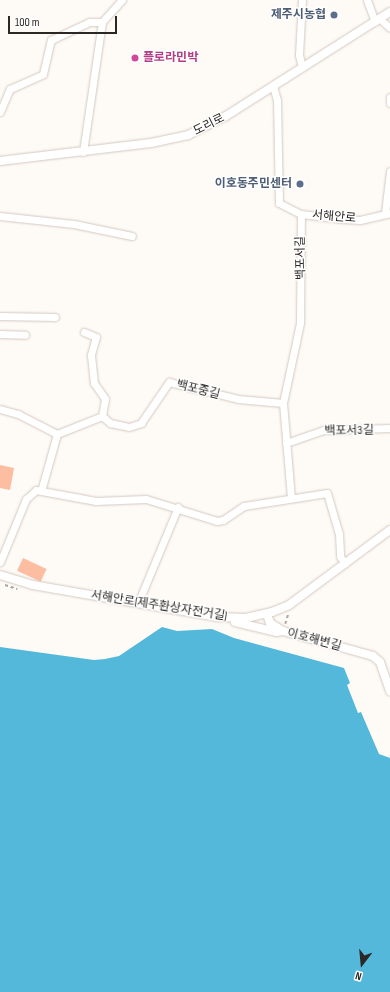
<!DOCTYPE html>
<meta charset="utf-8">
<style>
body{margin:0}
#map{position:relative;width:390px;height:992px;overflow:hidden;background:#fefaf6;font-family:"Sofia Sans Condensed","Noto Sans KR",sans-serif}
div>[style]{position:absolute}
.water>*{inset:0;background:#53b8da}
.building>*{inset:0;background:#fdbda1;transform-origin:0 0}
.path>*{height:1.5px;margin-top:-0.75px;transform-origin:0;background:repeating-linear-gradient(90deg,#aca8a5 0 3px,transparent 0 6px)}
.roads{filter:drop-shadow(0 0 1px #d4c9c0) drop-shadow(0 0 1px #d4c9c0)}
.minor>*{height:7px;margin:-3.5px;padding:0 3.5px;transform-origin:3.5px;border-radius:3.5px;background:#fff}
.tertiary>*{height:8px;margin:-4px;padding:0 4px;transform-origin:4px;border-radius:4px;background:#fff}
.dots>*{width:11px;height:11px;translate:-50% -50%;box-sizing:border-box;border:2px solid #fff;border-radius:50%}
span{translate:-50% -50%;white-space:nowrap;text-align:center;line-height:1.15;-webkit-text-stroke:3px #fff;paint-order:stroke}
.service-label{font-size:12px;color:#4e5e75;font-weight:700}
.right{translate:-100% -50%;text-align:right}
.hotel-label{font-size:12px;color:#b23c85;font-weight:700}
.left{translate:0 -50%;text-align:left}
.street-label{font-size:12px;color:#2b2724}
.north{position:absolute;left:342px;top:944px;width:40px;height:40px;-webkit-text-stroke:3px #fff;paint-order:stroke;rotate:196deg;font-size:11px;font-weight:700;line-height:16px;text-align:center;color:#2b2724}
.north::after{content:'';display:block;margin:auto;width:14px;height:18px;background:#2b2724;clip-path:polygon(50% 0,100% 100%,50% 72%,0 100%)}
.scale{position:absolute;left:8px;top:16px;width:109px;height:18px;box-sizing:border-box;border:2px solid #2b2724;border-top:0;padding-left:5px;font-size:12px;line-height:14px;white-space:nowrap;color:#2b2724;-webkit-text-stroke:3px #fff;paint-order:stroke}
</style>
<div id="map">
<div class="water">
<div style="clip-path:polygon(162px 627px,177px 631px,212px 629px,234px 638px,344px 668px,350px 683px,347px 685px,358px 713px,361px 712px,379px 754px,390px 758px,390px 992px,0 992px,0 647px,94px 660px,105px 659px,119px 656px)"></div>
</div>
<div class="building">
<div style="clip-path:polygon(0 465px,14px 468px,10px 490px,0 488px)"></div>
<div style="left:23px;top:558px;width:26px;height:14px;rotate:25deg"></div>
</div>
<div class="path">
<div style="left:5px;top:585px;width:13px;rotate:18deg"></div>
<div style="left:285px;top:624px;width:10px;rotate:-73deg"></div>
</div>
<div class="roads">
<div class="minor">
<div style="left:367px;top:0;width:23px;rotate:70deg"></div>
<div style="left:380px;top:19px;width:13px;rotate:42deg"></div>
<div style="left:302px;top:67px;width:12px;rotate:-104deg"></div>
<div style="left:299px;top:55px;width:55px;rotate:-86.9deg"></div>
<div style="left:273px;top:86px;width:15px;rotate:74deg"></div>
<div style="left:277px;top:100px;width:103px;rotate:88.9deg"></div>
<div style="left:279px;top:203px;width:25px;rotate:27deg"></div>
<div style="left:301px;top:214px;width:42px;rotate:6.8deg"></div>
<div style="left:343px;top:219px;width:17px;rotate:3deg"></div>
<div style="left:360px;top:220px;width:31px;rotate:-13deg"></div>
<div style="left:390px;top:97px;width:6px;rotate:90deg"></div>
<div style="left:0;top:112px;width:25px;rotate:-67deg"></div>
<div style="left:10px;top:89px;width:36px;rotate:-24deg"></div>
<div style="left:43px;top:74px;width:35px;rotate:-77deg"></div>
<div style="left:51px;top:40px;width:42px;rotate:-25.3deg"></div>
<div style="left:89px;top:22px;width:13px"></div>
<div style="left:83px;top:152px;width:131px;rotate:-81.7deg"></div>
<div style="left:102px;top:22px;width:30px;rotate:-48deg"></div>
<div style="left:385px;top:213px;width:42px;rotate:-83.2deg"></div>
<div style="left:0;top:216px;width:74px;rotate:6.2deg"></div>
<div style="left:74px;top:224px;width:59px;rotate:11.7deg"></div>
<div style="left:0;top:316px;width:55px;rotate:1deg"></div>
<div style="left:84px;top:332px;width:13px;rotate:23deg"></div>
<div style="left:96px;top:337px;width:19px;rotate:106deg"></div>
<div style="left:91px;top:355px;width:28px;rotate:84deg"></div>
<div style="left:94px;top:383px;width:19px;rotate:55deg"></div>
<div style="left:105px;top:399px;width:17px;rotate:100deg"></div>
<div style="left:0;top:334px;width:25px;rotate:2deg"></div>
<div style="left:0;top:409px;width:19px;rotate:16deg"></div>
<div style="left:18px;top:414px;width:44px;rotate:27.1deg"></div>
<div style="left:286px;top:443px;width:39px;rotate:-19deg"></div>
<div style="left:323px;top:430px;width:67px;rotate:-1.7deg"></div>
<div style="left:41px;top:491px;width:59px;rotate:-74.3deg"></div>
<div style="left:57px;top:434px;width:48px;rotate:-21.8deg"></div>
<div style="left:102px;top:416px;width:11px;rotate:41deg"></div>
<div style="left:110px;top:423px;width:19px;rotate:12deg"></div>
<div style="left:129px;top:427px;width:13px;rotate:-18deg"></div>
<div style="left:141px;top:423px;width:50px;rotate:-55.7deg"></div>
<div style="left:169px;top:382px;width:71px;rotate:13.8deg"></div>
<div style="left:238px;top:399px;width:45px;rotate:5.1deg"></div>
<div style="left:291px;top:498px;width:95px;rotate:-94.8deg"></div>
<div style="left:283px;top:403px;width:82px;rotate:-78deg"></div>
<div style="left:300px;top:323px;width:109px;rotate:-89.5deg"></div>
<div style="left:0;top:562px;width:68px;rotate:-67.6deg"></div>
<div style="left:26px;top:499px;width:13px;rotate:-42deg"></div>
<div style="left:36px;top:490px;width:61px;rotate:10.4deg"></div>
<div style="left:96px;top:501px;width:50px;rotate:-2.3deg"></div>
<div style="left:146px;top:499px;width:74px;rotate:17.2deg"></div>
<div style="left:217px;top:521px;width:6px;rotate:-9deg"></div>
<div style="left:223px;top:520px;width:25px;rotate:-34deg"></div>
<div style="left:244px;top:506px;width:84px;rotate:-8.9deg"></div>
<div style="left:327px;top:493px;width:43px;rotate:73.7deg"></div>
<div style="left:339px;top:534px;width:22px;rotate:87deg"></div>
<div style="left:340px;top:556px;width:9px;rotate:58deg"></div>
<div style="left:138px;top:603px;width:104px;rotate:-67.4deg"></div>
</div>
<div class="tertiary">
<div style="left:0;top:161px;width:152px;rotate:-6.8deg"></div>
<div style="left:151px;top:143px;width:38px;rotate:-12deg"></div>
<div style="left:188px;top:135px;width:42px;rotate:-26.6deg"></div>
<div style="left:226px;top:116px;width:194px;rotate:-32.4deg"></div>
<div style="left:0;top:575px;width:34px;rotate:17deg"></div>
<div style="left:33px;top:585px;width:187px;rotate:9.9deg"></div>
<div style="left:217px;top:617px;width:29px;rotate:2deg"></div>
<div style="left:246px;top:618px;width:27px;rotate:-13deg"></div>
<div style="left:272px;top:612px;width:18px;rotate:-22deg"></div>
<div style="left:289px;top:605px;width:126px;rotate:-36.6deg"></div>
<div style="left:267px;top:614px;width:9px;rotate:72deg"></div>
<div style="left:270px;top:623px;width:15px;rotate:32deg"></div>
<div style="left:235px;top:622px;width:42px;rotate:13.7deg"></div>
<div style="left:276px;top:632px;width:7px;rotate:-8deg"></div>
<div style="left:283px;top:631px;width:93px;rotate:15.5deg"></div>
<div style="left:373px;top:656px;width:9px;rotate:41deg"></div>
<div style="left:380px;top:662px;width:31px;rotate:71deg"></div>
</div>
</div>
<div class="dots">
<div style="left:334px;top:15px;background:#5c6f8a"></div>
<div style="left:135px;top:58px;background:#d1479c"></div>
<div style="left:300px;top:184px;background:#5c6f8a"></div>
</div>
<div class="service-label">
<span class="right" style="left:326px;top:15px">제주시농협</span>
<span class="right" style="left:292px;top:184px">이호동주민센터</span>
</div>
<div class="hotel-label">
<span class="left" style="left:143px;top:58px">플로라민박</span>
</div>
<div class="street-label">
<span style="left:209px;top:125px;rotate:-27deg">도리로</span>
<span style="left:334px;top:217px;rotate:5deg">서해안로</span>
<span style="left:301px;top:258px;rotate:-91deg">백포서길</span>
<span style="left:198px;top:390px;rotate:14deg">백포중길</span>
<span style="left:349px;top:431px;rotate:-1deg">백포서3길</span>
<span style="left:159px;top:606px;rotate:9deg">서해안로(제주환상자전거길)</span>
<span style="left:314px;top:640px;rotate:15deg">이호해변길</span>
</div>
<div class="north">N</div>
<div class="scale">100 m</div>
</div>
